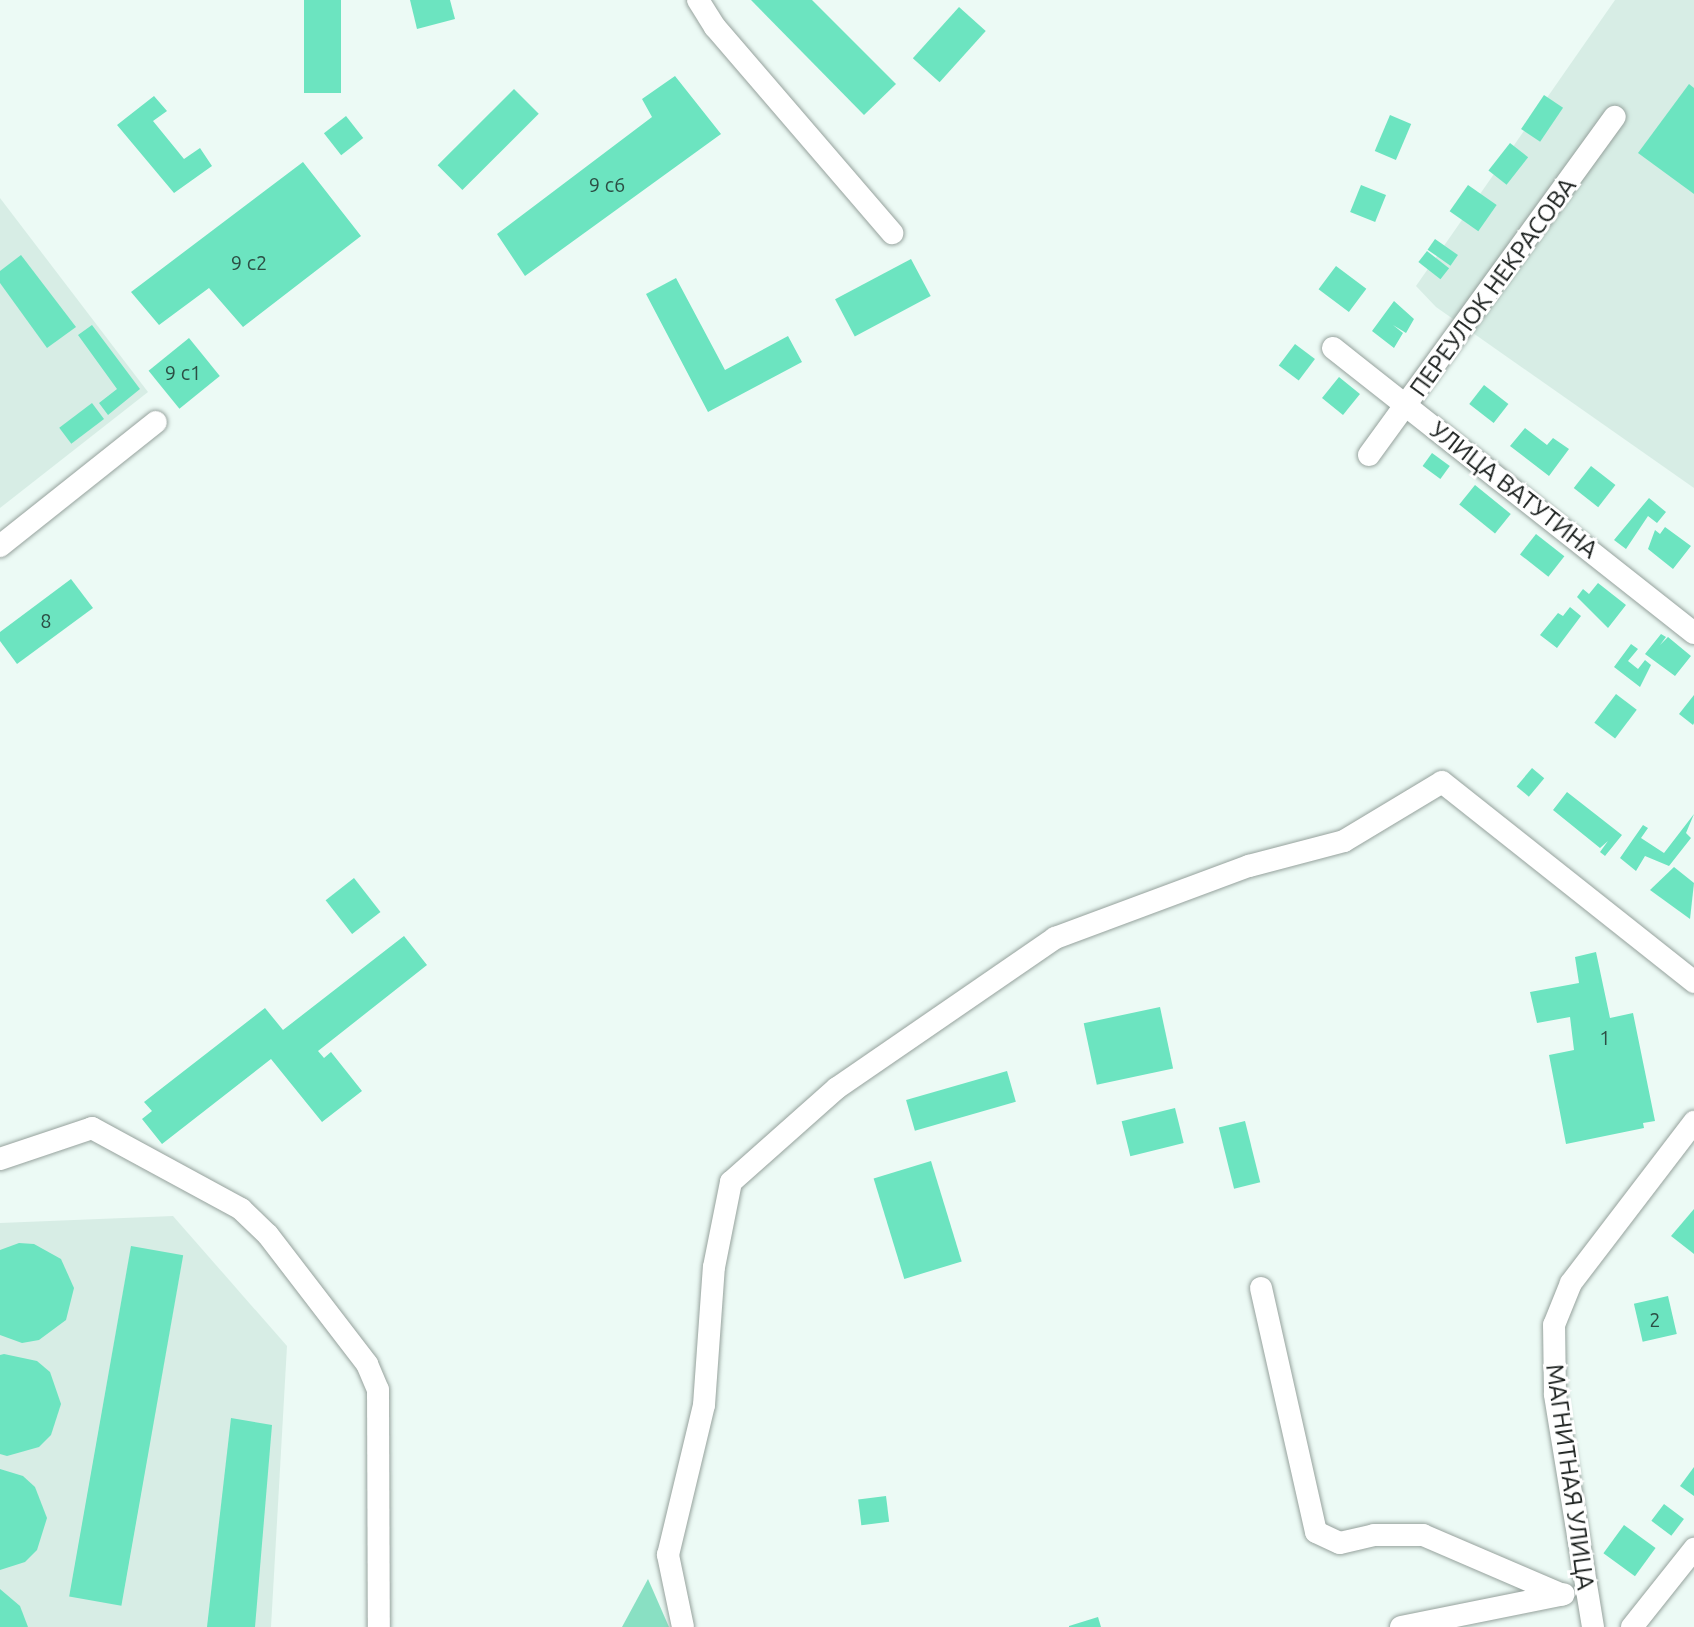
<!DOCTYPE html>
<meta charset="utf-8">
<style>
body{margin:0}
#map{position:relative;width:1694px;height:1627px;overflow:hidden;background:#ecfaf5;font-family:Ubuntu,sans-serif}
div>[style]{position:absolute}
.built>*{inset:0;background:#d7ede5}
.green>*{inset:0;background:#89e0c3}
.building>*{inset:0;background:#6ce4c0;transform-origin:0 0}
.roads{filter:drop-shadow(0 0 2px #96a29d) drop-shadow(0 0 2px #96a29d)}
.minor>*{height:22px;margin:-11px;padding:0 11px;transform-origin:11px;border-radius:11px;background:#fff}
span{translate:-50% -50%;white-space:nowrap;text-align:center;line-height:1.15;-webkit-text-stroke:6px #fff;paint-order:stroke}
.number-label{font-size:20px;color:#2c4e44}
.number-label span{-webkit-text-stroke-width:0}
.street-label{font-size:24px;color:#171c1a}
</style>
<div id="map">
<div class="built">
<div style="clip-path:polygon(1615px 0,1694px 0,1694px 488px,1436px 307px,1416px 286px)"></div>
<div style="clip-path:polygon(0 198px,148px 392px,0 508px)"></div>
<div style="clip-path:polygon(173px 1216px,287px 1346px,271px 1627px,0 1627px,0 1223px)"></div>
</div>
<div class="green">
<div style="clip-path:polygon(648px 1579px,669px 1627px,622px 1627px)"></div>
</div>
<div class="building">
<div style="left:304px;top:0;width:37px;height:93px"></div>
<div style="clip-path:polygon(410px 0,450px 0,455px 19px,417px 29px)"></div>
<div style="clip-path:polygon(751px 0,812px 0,896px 84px,864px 115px)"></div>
<div style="left:959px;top:7px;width:36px;height:69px;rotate:42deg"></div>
<div style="clip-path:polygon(675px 76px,721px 134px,525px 276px,497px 234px,652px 117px,642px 99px)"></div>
<div style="clip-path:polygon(1689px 84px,1694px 88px,1694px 194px,1638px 153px)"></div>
<div style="left:514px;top:89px;width:35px;height:108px;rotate:45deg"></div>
<div style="left:1544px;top:95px;width:23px;height:41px;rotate:34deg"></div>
<div style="clip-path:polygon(154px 96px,167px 111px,153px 121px,184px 159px,200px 148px,212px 166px,174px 193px,117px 125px)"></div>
<div style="left:1390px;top:115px;width:23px;height:39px;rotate:23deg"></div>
<div style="left:346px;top:116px;width:28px;height:28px;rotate:52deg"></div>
<div style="left:1510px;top:143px;width:23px;height:35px;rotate:38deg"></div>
<div style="clip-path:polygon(303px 162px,361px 236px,243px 327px,209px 288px,159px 325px,131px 292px)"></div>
<div style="left:1361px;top:185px;width:27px;height:29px;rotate:22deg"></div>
<div style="left:1468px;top:185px;width:35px;height:32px;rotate:35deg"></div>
<div style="left:1435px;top:239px;width:28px;height:13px;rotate:35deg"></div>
<div style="left:1427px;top:251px;width:28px;height:14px;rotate:38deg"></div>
<div style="clip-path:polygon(21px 255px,76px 327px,47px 348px,0 283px,0 271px)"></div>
<div style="left:911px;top:259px;width:42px;height:86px;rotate:62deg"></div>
<div style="left:1336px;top:266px;width:38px;height:29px;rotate:37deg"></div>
<div style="clip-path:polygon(676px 278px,725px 370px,788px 336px,802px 362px,708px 412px,646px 294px)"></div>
<div style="clip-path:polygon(1394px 301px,1414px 319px,1406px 333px,1393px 325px,1403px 333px,1394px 348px,1372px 331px)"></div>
<div style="clip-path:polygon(92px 325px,140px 389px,108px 415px,99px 403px,117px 389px,78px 335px)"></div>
<div style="left:189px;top:338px;width:49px;height:52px;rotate:51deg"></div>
<div style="left:1295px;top:344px;width:25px;height:27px;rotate:37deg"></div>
<div style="left:1339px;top:377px;width:27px;height:27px;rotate:39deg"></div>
<div style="left:1484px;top:385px;width:31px;height:24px;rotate:38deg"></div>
<div style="left:92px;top:403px;width:20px;height:41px;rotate:53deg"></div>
<div style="clip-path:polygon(1525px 428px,1547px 445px,1553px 438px,1569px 449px,1549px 476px,1510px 446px)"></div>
<div style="left:1432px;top:453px;width:22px;height:16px;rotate:36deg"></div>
<div style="left:1591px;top:466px;width:31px;height:28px;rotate:38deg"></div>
<div style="left:1475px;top:485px;width:46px;height:25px;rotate:39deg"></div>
<div style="clip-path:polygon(1649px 498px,1666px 512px,1657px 523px,1648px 516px,1626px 549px,1614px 540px)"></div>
<div style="clip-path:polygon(1665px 527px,1691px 546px,1673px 569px,1648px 549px,1655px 530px,1660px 534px)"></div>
<div style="left:1536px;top:534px;width:36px;height:26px;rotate:38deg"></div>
<div style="clip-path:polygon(71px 579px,93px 608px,17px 664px,0 641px,0 632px)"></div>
<div style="clip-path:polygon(1598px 583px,1626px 605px,1608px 628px,1577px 597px,1583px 589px,1589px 594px)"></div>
<div style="clip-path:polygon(1570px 607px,1581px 616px,1557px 648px,1540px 635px,1558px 613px,1563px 616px)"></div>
<div style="clip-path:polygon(1661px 634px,1666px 637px,1660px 645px,1668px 637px,1691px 656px,1675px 676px,1645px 654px)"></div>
<div style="clip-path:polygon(1631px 644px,1638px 649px,1628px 661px,1638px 669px,1645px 660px,1651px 665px,1640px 687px,1614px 667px)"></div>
<div style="left:1616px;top:694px;width:26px;height:36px;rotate:37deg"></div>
<div style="clip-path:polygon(1694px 695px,1694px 723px,1693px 725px,1679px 714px)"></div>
<div style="left:1532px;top:768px;width:16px;height:24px;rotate:40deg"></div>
<div style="clip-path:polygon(1567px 792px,1622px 835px,1605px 856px,1600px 852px,1608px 841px,1600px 848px,1553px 810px)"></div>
<div style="clip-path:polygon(1694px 814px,1686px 833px,1691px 838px,1669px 866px,1645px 856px,1636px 871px,1620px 858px,1643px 825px,1648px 828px,1641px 838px,1664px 853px)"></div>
<div style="clip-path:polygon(1674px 867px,1694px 883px,1690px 919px,1650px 890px)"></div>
<div style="left:354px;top:878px;width:43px;height:36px;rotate:52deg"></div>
<div style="clip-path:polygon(404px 936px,427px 965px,318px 1051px,324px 1058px,331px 1052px,362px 1091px,322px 1122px,271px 1059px,162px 1144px,142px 1119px,152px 1111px,144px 1102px,265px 1008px,283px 1030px)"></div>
<div style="clip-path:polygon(1596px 952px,1610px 1018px,1633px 1013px,1655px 1121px,1643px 1123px,1644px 1128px,1566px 1144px,1549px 1055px,1574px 1050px,1570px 1017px,1537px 1023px,1530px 992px,1579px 983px,1575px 957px)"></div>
<div style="left:1160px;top:1007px;width:63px;height:78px;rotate:78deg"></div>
<div style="left:1007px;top:1071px;width:32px;height:105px;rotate:74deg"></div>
<div style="left:1175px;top:1108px;width:36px;height:55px;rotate:76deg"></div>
<div style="left:1245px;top:1121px;width:63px;height:27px;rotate:76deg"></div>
<div style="left:931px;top:1161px;width:105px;height:60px;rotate:73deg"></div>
<div style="clip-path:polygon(1694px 1209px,1694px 1254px,1671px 1236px)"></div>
<div style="clip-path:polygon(19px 1243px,34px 1244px,61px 1259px,74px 1288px,66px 1320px,39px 1340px,22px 1343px,0 1335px,0 1250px)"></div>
<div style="left:131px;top:1246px;width:53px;height:356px;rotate:10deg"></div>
<div style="left:1668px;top:1296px;width:39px;height:35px;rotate:77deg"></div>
<div style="clip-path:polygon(4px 1354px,37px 1361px,50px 1372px,61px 1404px,51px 1435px,39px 1447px,7px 1456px,0 1454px,0 1355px)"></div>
<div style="clip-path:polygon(231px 1418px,272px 1425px,255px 1627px,207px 1627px)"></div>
<div style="clip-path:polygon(1694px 1467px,1694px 1496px,1680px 1486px)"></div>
<div style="clip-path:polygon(0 1469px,23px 1476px,35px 1487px,47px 1518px,37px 1550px,25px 1562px,0 1570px)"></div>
<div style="left:886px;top:1496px;width:26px;height:28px;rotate:83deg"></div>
<div style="left:1664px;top:1504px;width:25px;height:21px;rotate:37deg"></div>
<div style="left:1624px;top:1525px;width:39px;height:35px;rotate:36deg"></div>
<div style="clip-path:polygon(0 1589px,20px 1606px,28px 1627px,0 1627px)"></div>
<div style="clip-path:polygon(1098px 1617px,1101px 1627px,1069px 1627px,1069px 1626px)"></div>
</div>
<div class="roads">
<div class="minor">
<div style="left:698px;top:0;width:32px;rotate:58deg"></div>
<div style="left:715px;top:27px;width:272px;rotate:49.3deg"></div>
<div style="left:1333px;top:348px;width:460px;rotate:38.3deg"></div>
<div style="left:1369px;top:455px;width:418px;rotate:-54deg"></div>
<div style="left:0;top:546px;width:199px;rotate:-38.5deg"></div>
<div style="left:0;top:1159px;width:97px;rotate:-18.6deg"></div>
<div style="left:92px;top:1128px;width:170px;rotate:28.5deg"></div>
<div style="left:241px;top:1209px;width:37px;rotate:44deg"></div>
<div style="left:268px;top:1235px;width:163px;rotate:52.5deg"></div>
<div style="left:367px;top:1364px;width:28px;rotate:67deg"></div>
<div style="left:378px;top:1390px;width:237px;rotate:89.8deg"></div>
<div style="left:1261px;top:1288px;width:250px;rotate:77.3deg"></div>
<div style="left:1316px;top:1532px;width:26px;rotate:25deg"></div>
<div style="left:1340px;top:1543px;width:35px;rotate:-13deg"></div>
<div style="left:1374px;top:1535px;width:49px"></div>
<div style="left:1423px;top:1535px;width:151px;rotate:23.3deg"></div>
<div style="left:683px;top:1627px;width:74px;rotate:-101.8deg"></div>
<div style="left:668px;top:1555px;width:154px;rotate:-76.5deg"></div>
<div style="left:704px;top:1405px;width:138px;rotate:-85.9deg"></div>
<div style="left:714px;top:1267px;width:87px;rotate:-78.7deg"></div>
<div style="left:731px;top:1182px;width:142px;rotate:-41.6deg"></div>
<div style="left:837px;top:1088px;width:265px;rotate:-34.5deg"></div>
<div style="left:1055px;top:938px;width:207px;rotate:-20.4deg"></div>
<div style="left:1249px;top:866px;width:98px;rotate:-14.7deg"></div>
<div style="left:1344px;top:841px;width:114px;rotate:-31deg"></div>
<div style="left:1442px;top:782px;width:322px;rotate:38.4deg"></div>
<div style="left:1401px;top:1627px;width:166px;rotate:-11.4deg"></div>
<div style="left:1593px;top:1627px;width:236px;rotate:-99.3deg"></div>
<div style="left:1555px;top:1394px;width:69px;rotate:-90.8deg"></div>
<div style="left:1554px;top:1325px;width:45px;rotate:-68deg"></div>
<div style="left:1571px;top:1283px;width:203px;rotate:-52.6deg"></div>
<div style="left:1632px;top:1627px;width:100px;rotate:-51.5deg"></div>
</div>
</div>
<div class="number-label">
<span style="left:607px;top:184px">9 с6</span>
<span style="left:249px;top:262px">9 с2</span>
<span style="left:183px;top:372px">9 с1</span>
<span style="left:46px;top:620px">8</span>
<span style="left:1605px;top:1037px">1</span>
<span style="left:1655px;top:1319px">2</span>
</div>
<div class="street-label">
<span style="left:1493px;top:287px;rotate:-54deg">ПЕРЕУЛОК НЕКРАСОВА</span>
<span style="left:1514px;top:490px;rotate:38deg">УЛИЦА ВАТУТИНА</span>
<span style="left:1570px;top:1477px;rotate:82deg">МАГНИТНАЯ УЛИЦА</span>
</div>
</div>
